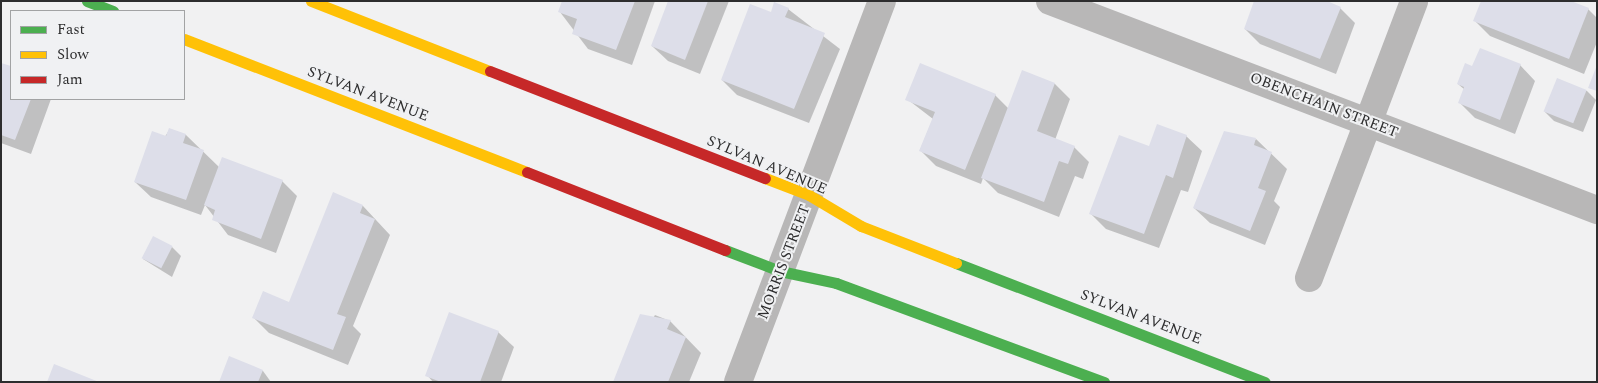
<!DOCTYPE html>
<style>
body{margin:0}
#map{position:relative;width:1598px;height:383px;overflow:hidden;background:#f1f1f2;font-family:Spectral,serif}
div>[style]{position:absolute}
.shadow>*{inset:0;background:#0003}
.building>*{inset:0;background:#dddee9;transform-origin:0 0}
.street>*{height:28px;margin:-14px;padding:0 14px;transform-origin:14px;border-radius:14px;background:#b8b7b7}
.fast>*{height:11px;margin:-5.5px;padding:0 5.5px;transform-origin:5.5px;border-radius:5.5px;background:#4caf50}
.slow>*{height:11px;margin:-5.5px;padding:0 5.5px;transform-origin:5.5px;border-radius:5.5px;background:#ffc107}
.jam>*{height:11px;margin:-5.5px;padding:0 5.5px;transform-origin:5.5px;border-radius:5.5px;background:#c62828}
span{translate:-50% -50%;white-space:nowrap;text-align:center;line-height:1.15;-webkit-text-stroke:4px #f0f1f3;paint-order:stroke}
.street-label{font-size:15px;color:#2d2d2e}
.frame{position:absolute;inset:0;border:2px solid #2d2d2e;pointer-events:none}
.legend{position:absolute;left:10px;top:10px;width:175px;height:90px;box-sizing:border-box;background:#f0f1f3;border:1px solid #a2a3a4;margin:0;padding:6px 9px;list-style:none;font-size:15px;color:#2d2d2e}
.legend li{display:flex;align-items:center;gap:10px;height:25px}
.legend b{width:25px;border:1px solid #a2a3a4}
</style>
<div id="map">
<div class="shadow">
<div style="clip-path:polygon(564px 1px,655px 1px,632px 65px,588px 49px,560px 12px)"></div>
<div style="clip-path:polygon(670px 1px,729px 1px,700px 74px,668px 61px,652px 46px)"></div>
<div style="clip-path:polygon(1340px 8px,1355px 23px,1336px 74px,1260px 44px,1245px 29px)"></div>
<div style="clip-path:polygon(788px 9px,840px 49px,809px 123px,737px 95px,722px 80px,771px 14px)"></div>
<div style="clip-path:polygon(1588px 9px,1597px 18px,1597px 42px,1584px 74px,1490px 36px,1475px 21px)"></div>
<div style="clip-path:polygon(1px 64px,11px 68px,11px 99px,51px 99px,31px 154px,1px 143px)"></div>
<div style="clip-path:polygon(1520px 65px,1535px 81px,1515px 134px,1475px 118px,1460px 103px,1465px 90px,1458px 84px,1473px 68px)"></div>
<div style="clip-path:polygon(1023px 72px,1055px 84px,1070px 99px,1055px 140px,1074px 147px,1089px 162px,1083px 179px,1075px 176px,1059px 217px,998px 193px,983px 178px,981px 184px,936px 166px,920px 150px,933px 119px,907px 99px,995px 95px,1009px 109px)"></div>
<div style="clip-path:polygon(1557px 80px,1587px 91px,1596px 100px,1583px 132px,1554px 121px,1545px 112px)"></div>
<div style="clip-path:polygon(170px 129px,186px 135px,219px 167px,282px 181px,297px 196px,276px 253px,228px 235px,205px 205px,201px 215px,151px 197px,135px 182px)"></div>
<div style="clip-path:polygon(1186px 136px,1202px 151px,1188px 192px,1181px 190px,1159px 248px,1106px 229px,1091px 214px,1150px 147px)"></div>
<div style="clip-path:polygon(1256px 139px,1287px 169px,1274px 201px,1280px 207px,1265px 245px,1210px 223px,1194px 208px)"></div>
<div style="clip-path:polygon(334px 194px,363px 206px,390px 235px,353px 326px,361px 334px,348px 365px,269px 333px,254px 318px,290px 303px)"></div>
<div style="clip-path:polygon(172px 247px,181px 256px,172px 277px,143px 259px)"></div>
<div style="clip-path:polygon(655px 315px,670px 321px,701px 353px,689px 382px,614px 382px)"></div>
<div style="clip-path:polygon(498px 332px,514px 347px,501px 382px,433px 382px,427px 375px)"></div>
<div style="clip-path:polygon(230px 358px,263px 371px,271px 382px,220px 382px)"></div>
</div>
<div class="building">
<div style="clip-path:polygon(562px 1px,635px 1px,616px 50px,572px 34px,577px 19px,558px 12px)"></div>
<div style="clip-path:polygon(668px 1px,708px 1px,685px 60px,651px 46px)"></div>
<div style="clip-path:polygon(1254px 1px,1327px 1px,1341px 7px,1320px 59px,1244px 29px)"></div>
<div style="clip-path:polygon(1481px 1px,1571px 1px,1589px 8px,1569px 59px,1473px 21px)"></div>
<div style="clip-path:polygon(774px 2px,789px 8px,785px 17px,825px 33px,794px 109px,721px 80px,750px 4px,771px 12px)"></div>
<div style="clip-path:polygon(1480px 48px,1521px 64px,1500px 120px,1458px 103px,1464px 87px,1457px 84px,1465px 63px,1472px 66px)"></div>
<div style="clip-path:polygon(1px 63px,11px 66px,11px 99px,31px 99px,15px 140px,1px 135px)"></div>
<div style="clip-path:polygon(920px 63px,996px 94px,965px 170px,919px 151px,935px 112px,905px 100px)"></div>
<div style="clip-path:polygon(1597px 65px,1597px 91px,1588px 88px)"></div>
<div style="clip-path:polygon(1022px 70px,1055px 83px,1037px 131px,1075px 146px,1068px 164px,1059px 161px,1044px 202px,981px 178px)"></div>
<div style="left:1557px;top:78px;width:32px;height:36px;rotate:22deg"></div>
<div style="clip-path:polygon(1157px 124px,1187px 135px,1173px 178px,1166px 175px,1144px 234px,1089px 214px,1119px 135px,1149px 146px)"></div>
<div style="clip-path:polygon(169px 128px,186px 134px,183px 143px,204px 150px,186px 200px,134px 182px,152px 131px,166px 136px)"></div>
<div style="clip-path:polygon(1224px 131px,1256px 138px,1254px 145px,1272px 152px,1258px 188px,1266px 191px,1250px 231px,1193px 208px)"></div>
<div style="clip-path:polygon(222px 157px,283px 180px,261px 239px,212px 220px,215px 210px,204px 205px)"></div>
<div style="clip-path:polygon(333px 192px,363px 205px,360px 213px,375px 219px,337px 314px,346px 317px,333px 350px,252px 318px,263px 291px,289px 302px)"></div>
<div style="left:153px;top:236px;width:22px;height:25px;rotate:27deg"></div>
<div style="clip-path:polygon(449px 312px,499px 331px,480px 382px,441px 382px,425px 376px)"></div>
<div style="clip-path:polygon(640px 314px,671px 320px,667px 329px,686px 337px,668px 382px,613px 382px)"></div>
<div style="clip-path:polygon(229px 356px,263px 370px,258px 382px,219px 382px)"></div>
<div style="clip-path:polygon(54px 364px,99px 382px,47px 382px)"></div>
</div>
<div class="street">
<div style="left:1050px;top:1px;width:586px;rotate:20.91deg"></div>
<div style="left:1309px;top:278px;width:296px;rotate:-69.2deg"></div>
<div style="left:738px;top:382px;width:407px;rotate:-69.3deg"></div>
</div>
<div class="fast">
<div style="left:87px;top:1px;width:28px;rotate:21deg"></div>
<div style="left:725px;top:250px;width:59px;rotate:20.9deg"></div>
<div style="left:780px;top:271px;width:57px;rotate:12.1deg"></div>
<div style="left:836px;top:283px;width:286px;rotate:20.3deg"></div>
<div style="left:956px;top:263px;width:331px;rotate:21.1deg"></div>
</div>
<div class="slow">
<div style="left:311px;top:1px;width:192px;rotate:21.4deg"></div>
<div style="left:184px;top:39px;width:368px;rotate:21.2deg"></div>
<div style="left:765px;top:178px;width:47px;rotate:21.1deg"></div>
<div style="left:809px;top:195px;width:61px;rotate:30.8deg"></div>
<div style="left:861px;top:226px;width:102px;rotate:21.3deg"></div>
</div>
<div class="jam">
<div style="left:490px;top:71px;width:295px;rotate:21.3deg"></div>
<div style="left:527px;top:172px;width:213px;rotate:21.5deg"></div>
</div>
<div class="street-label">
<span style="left:368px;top:94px;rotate:21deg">SYLVAN AVENUE</span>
<span style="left:1324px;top:105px;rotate:21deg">OBENCHAIN STREET</span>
<span style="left:767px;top:165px;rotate:23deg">SYLVAN AVENUE</span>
<span style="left:784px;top:262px;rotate:-69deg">MORRIS STREET</span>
<span style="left:1141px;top:317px;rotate:21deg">SYLVAN AVENUE</span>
</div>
<div class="frame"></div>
<ul class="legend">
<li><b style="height:6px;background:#4caf50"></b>Fast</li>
<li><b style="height:6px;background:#ffc107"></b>Slow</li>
<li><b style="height:6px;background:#c62828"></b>Jam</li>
</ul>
</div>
